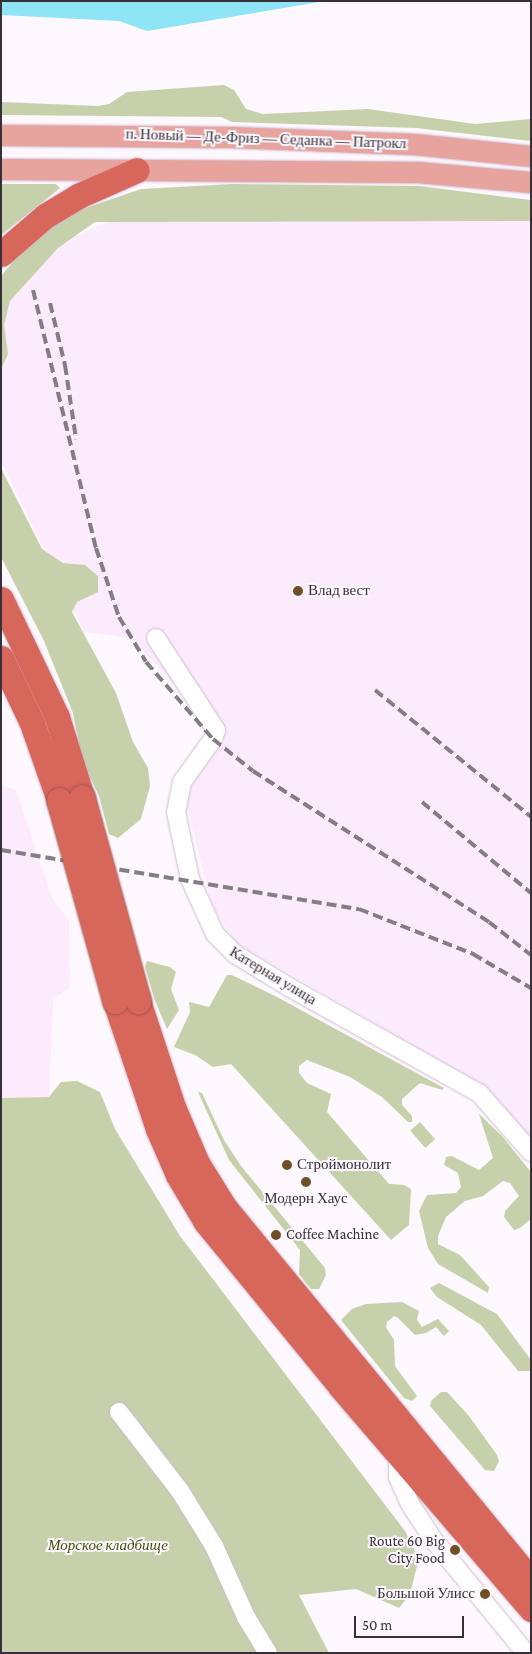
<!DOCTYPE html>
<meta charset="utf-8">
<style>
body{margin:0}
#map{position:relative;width:532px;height:1654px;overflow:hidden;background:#fdf8fd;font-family:"Crimson Pro",serif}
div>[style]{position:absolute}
.built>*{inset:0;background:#fcebfc}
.green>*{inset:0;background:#c6d1ab;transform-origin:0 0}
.water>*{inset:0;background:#8fe4f5}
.roads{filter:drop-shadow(0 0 1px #cfbad0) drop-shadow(0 0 1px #cfbad0)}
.minor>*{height:18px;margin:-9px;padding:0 9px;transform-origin:9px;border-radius:9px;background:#fff}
.major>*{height:21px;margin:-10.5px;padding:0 10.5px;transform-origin:10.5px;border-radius:10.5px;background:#e7a39d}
.highway>*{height:25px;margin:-12.5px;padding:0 12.5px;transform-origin:12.5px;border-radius:12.5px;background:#d7665b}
.rail>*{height:4px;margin-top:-2px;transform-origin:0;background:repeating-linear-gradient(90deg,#847d84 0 10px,transparent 0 15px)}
.bridges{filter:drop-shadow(0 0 1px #9f534f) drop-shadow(0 0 1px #9f534f)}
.highway-bridge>*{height:25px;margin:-12.5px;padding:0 12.5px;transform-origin:12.5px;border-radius:12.5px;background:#d7665b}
.dots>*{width:14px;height:14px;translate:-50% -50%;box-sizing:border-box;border:2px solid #fdf8fd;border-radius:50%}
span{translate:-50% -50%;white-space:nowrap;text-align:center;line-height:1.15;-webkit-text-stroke:4px #fdf8fd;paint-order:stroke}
.street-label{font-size:15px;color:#383039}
.poi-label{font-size:15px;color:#383039}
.left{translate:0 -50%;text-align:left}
.right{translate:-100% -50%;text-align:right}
.park-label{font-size:15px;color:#434f05;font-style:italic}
.frame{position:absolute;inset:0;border:2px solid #383039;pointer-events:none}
.scale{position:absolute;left:354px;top:1616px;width:110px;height:22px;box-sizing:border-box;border:2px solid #383039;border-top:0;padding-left:6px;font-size:15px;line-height:18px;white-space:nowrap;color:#383039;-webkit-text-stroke:4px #fdf8fd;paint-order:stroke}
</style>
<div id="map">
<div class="built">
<div style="clip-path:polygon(115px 219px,531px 220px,531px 1144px,446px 1064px,236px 943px,212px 906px,185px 799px,201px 769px,224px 741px,132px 638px,84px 632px,1px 461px,1px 317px,4px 305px,57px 244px)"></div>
<div style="clip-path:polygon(1px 785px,16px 790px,52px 898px,69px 921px,70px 987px,53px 1000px,49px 1097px,1px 1098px)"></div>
</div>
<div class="green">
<div style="clip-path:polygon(224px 85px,234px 90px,246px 109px,263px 114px,368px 109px,475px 124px,531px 119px,531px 141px,416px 128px,232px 122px,221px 117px,1px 115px,1px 102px,98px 106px,109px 104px,127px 92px)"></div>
<div style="clip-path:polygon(1px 184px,56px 184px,60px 188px,1px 235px)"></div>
<div style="clip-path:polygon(232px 184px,419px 186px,531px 200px,531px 221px,95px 222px,58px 248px,10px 301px,4px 325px,8px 354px,1px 369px,1px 276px,24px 249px,52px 227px,80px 210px,141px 189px)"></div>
<div style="clip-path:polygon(1px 468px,42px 549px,63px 563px,85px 565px,98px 576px,98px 592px,77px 602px,72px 612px,116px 693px,133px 742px,148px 768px,150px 786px,141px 819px,118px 838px,109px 834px,99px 796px,82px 760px,73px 713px,44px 641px,1px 557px)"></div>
<div style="clip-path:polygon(147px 961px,170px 967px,176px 972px,171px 989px,179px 1010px,167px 1029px,155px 1001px,145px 967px)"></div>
<div style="clip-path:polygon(227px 975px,232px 975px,277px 997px,444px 1088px,442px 1090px,420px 1083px,402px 1099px,402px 1105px,412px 1116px,412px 1122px,408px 1122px,382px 1097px,350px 1077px,307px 1060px,299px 1066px,299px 1073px,307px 1083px,331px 1094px,327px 1112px,389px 1184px,404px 1185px,411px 1189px,409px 1225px,391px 1240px,231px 1064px,213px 1067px,195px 1055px,174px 1047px,190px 1012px,189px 1002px,209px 1007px)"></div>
<div style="clip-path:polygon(77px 1081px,100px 1092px,115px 1129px,180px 1236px,405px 1531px,415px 1551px,417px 1566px,410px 1594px,399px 1608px,356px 1589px,299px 1595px,329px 1653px,1px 1653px,1px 1098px,49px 1097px,61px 1082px)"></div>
<div style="clip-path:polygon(198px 1092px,202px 1093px,224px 1140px,241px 1166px,325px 1268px,326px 1275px,319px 1289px,311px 1289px,299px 1274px,300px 1250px,229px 1160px)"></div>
<div style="clip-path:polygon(479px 1114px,502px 1136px,531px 1172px,531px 1219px,520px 1228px,514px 1230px,504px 1217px,505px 1211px,519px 1196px,510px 1183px,503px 1181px,483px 1196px,465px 1201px,446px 1217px,438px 1236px,438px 1244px,460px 1255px,489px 1287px,488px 1293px,438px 1264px,428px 1248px,419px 1211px,427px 1195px,456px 1193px,461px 1187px,458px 1173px,444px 1165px,446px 1157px,452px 1156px,479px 1170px,493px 1158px)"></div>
<div style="left:420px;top:1122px;width:23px;height:13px;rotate:49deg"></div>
<div style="clip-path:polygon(439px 1283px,497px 1314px,531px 1360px,531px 1371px,518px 1371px,481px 1325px,437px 1297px,430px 1288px)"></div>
<div style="clip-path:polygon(402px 1302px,419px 1311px,417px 1320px,422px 1327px,438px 1319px,449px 1331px,444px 1336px,436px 1327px,426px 1333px,415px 1335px,398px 1318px,394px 1316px,387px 1322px,386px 1327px,394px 1340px,395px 1366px,417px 1396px,412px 1401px,404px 1398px,341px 1320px,352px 1309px,366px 1304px)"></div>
<div style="clip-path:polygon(441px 1392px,447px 1392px,469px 1416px,497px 1455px,499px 1461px,494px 1471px,485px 1470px,430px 1406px,431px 1401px)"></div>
</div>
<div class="water">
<div style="clip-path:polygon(1px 1px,325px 1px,147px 31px,119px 21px,1px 15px)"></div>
</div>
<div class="roads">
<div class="minor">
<div style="left:156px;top:638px;width:110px;rotate:56.9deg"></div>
<div style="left:216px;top:730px;width:9px;rotate:108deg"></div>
<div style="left:213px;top:739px;width:53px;rotate:125.8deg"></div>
<div style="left:182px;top:782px;width:31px;rotate:101deg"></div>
<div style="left:176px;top:812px;width:68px;rotate:78.2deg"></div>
<div style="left:190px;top:879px;width:60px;rotate:65.6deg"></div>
<div style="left:215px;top:934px;width:28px;rotate:45deg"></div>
<div style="left:235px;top:954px;width:63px;rotate:31.4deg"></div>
<div style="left:289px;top:987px;width:218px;rotate:29.2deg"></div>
<div style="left:479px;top:1093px;width:79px;rotate:48.6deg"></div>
<div style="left:119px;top:1412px;width:100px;rotate:52.3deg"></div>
<div style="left:180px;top:1491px;width:65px;rotate:58.3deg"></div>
<div style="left:214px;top:1546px;width:78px;rotate:65.7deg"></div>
<div style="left:246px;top:1617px;width:42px;rotate:58.6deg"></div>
<div style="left:398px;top:1455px;width:22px;rotate:90deg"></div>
<div style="left:398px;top:1477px;width:30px;rotate:66deg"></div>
<div style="left:410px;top:1504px;width:45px;rotate:56.7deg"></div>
<div style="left:435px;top:1542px;width:144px;rotate:50.7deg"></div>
</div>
<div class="major">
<div style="left:1px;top:135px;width:230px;rotate:0.5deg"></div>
<div style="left:231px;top:137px;width:183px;rotate:2.2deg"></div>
<div style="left:414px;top:144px;width:118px;rotate:5.9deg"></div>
<div style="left:1px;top:169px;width:417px;rotate:0.4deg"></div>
<div style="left:418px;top:172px;width:113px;rotate:5.1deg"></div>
</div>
<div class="highway">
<div style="left:1px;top:254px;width:58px;rotate:-40.8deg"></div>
<div style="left:45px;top:216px;width:39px;rotate:-31deg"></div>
<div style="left:78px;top:196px;width:64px;rotate:-23.8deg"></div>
<div style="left:1px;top:599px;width:131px;rotate:64.6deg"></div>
<div style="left:57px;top:717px;width:84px;rotate:72.6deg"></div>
<div style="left:1px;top:658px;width:72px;rotate:64.5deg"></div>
<div style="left:32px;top:723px;width:82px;rotate:70.7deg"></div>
<div style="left:115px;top:1001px;width:135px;rotate:71.4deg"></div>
<div style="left:158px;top:1129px;width:50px;rotate:66.5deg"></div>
<div style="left:178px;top:1175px;width:55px;rotate:59.2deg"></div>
<div style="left:206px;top:1222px;width:212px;rotate:50.7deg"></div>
<div style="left:340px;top:1386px;width:294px;rotate:49.4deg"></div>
<div style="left:138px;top:1001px;width:112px;rotate:71.7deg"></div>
<div style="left:173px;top:1107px;width:61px;rotate:66.8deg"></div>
<div style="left:197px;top:1163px;width:53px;rotate:58.1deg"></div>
<div style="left:225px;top:1208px;width:482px;rotate:50.6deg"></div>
</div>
</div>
<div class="rail">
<div style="left:33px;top:290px;width:266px;rotate:76.3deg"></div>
<div style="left:96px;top:548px;width:73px;rotate:71.6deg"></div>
<div style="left:119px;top:617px;width:52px;rotate:59deg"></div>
<div style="left:146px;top:662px;width:102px;rotate:49deg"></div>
<div style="left:213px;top:739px;width:51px;rotate:38.7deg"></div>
<div style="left:253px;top:771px;width:280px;rotate:32.6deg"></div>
<div style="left:489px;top:922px;width:53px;rotate:38.2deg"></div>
<div style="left:50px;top:303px;width:64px;rotate:76.4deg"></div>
<div style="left:65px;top:365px;width:75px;rotate:81.5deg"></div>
<div style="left:375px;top:690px;width:201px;rotate:39.1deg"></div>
<div style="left:422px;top:802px;width:142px;rotate:39.9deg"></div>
<div style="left:1px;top:850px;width:363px;rotate:9.4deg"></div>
<div style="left:359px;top:909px;width:123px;rotate:21.5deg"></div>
<div style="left:473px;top:954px;width:67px;rotate:30.4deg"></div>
</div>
<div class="bridges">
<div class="highway-bridge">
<div style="left:82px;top:797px;width:212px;rotate:74.6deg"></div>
<div style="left:59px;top:800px;width:209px;rotate:74.4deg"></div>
</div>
</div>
<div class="dots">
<div style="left:298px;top:591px;background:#6e5024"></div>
<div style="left:287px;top:1165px;background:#6e5024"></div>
<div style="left:306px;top:1182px;background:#6e5024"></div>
<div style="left:276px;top:1235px;background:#6e5024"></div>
<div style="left:455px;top:1550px;background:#6e5024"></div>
<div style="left:485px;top:1594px;background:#6e5024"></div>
</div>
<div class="street-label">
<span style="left:266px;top:139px;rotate:2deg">п. Новый — Де-Фриз — Седанка — Патрокл</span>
<span style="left:273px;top:976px;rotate:31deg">Катерная улица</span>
</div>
<div class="poi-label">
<span class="left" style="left:308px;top:591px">Влад вест</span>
<span class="left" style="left:297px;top:1165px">Строймонолит</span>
<span style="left:306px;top:1199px">Модерн Хаус</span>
<span class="left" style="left:286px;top:1235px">Coffee Machine</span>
<span class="right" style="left:445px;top:1550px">Route 60 Big<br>City Food</span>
<span class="right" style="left:475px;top:1594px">Большой Улисс</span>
</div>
<div class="park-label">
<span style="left:108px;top:1546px">Морское кладбище</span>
</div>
<div class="frame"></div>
<div class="scale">50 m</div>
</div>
